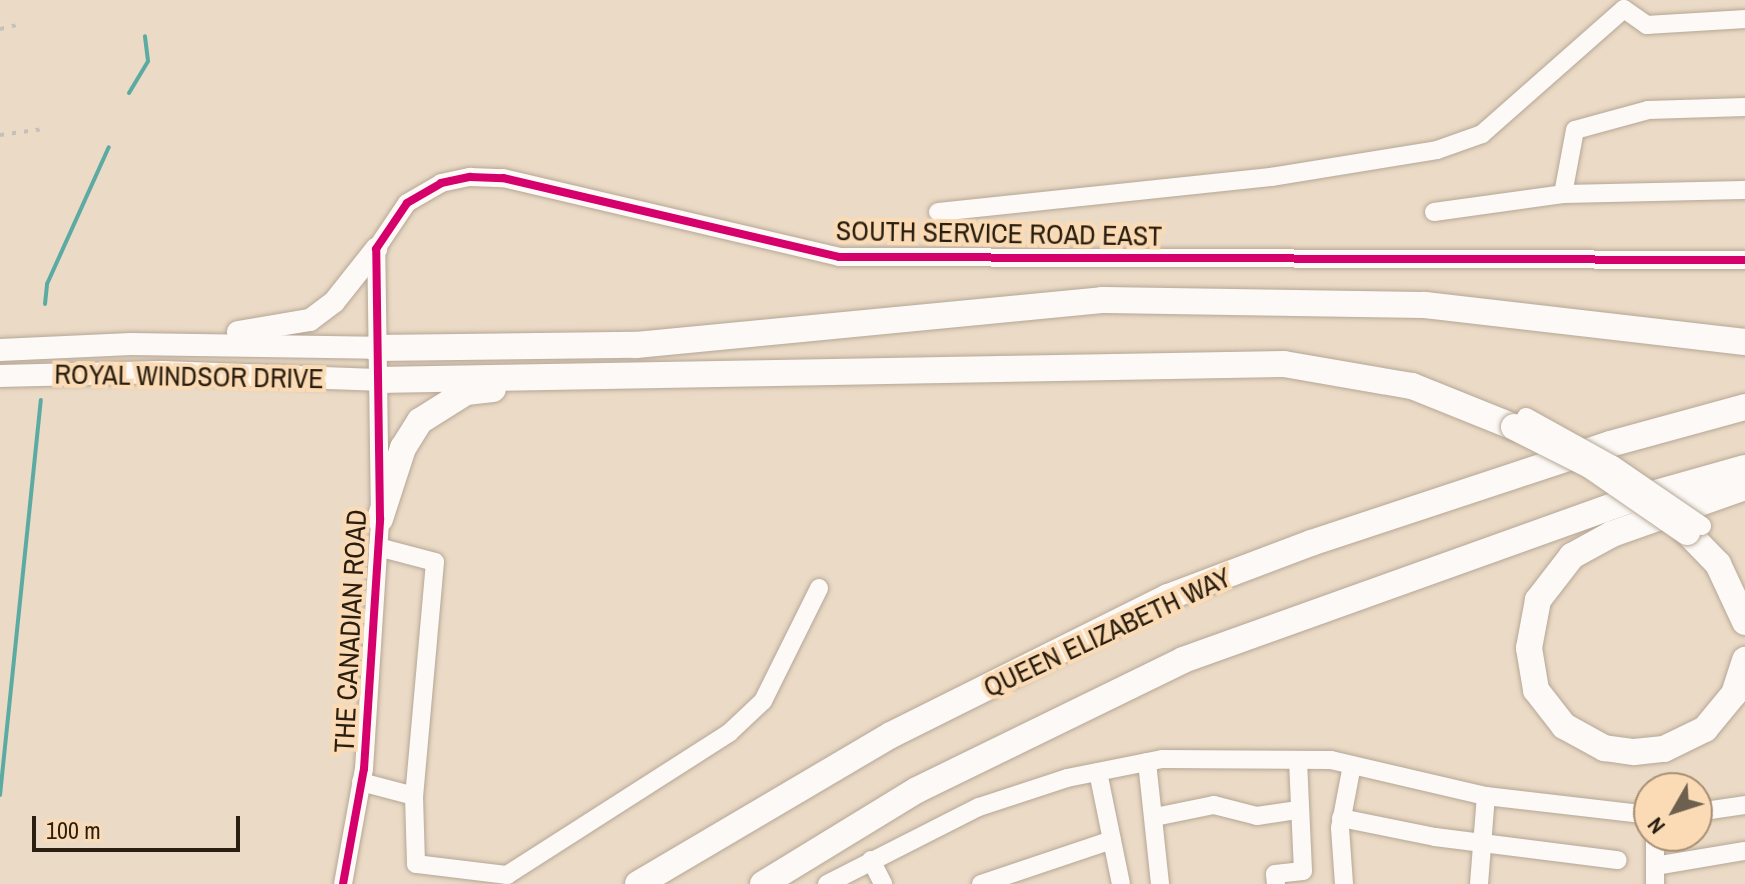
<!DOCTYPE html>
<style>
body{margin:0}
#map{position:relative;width:1745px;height:884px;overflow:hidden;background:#ebdac5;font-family:"Archivo Narrow",sans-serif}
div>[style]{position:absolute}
.stream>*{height:4px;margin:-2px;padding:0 2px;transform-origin:2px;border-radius:2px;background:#5baba3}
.roads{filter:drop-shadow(0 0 2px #b5a797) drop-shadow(0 0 2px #b5a797)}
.minor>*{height:18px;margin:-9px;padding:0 9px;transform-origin:9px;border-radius:9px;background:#fcf9f6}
.major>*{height:22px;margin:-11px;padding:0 11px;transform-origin:11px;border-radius:11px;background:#fcf9f6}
.highway>*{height:26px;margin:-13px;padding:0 13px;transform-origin:13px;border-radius:13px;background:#fcf9f6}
.rail>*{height:4px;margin-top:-2px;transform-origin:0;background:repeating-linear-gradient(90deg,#c5c0ba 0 4px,transparent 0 12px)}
.bridges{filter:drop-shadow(0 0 2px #b5a797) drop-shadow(0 0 2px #b5a797)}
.minor-bridge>*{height:18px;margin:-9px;padding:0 9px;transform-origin:9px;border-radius:9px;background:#fcf9f6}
.highway-bridge>*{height:26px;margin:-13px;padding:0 13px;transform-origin:13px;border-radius:13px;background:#fcf9f6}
.cycleway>*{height:8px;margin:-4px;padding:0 4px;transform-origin:4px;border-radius:4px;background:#d6006c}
span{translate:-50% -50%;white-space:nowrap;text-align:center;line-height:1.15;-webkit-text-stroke:8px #fbdbb5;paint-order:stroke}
.street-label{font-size:28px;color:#291e0f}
.north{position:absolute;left:1633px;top:772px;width:80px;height:80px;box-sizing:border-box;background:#fbdbb5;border:2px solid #a78f73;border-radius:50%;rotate:231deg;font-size:22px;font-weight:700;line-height:32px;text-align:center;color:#291e0f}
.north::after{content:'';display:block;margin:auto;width:28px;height:36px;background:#6d604f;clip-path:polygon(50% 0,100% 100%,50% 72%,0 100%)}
.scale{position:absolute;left:32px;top:816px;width:208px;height:36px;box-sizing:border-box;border:4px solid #291e0f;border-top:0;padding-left:10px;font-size:24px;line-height:28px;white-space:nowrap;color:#291e0f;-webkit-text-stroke:6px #fbdbb5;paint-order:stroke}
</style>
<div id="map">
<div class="stream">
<div style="left:129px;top:93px;width:37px;rotate:-59deg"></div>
<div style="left:148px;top:61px;width:25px;rotate:-97deg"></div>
<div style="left:45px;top:304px;width:20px;rotate:-84deg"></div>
<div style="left:47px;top:284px;width:150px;rotate:-65.7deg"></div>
<div style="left:0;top:795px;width:397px;rotate:-84.1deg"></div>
</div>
<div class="roads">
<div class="minor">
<div style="left:1563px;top:194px;width:182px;rotate:-1.3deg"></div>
<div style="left:938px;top:212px;width:335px;rotate:-6deg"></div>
<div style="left:1271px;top:177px;width:168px;rotate:-9.2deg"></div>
<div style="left:1437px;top:150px;width:48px;rotate:-19.6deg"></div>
<div style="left:1482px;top:134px;width:189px;rotate:-41.4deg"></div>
<div style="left:1624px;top:9px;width:28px;rotate:35deg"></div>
<div style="left:1647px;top:25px;width:98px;rotate:-3.5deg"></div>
<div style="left:1434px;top:212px;width:130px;rotate:-7.9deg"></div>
<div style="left:1563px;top:194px;width:65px;rotate:-79.4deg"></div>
<div style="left:1575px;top:130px;width:76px;rotate:-15.3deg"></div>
<div style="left:1648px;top:110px;width:97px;rotate:-1.8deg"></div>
<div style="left:378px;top:547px;width:59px;rotate:14.7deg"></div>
<div style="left:435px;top:562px;width:235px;rotate:95.1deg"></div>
<div style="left:414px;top:796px;width:68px;rotate:88.3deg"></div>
<div style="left:416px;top:864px;width:92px;rotate:6.9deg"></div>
<div style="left:507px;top:875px;width:264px;rotate:-32.6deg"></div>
<div style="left:729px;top:733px;width:47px;rotate:-43.3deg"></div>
<div style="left:763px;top:701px;width:126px;rotate:-63.6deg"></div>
<div style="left:1147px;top:762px;width:123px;rotate:83.9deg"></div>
<div style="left:1098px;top:772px;width:114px;rotate:78.4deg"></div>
<div style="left:361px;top:782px;width:55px;rotate:14.8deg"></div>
<div style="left:1697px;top:812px;width:49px;rotate:-8.3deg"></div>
<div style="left:1155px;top:817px;width:60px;rotate:-11.5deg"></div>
<div style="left:1214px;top:805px;width:44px;rotate:14.3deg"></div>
<div style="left:1257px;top:816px;width:40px;rotate:-8.5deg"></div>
<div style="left:1341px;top:818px;width:96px;rotate:11.4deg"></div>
<div style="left:1435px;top:837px;width:184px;rotate:7.2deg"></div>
<div style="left:1655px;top:836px;width:48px;rotate:90deg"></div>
<div style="left:871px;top:860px;width:27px;rotate:63deg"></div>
<div style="left:1655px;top:866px;width:91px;rotate:-9.5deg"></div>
<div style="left:343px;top:884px;width:117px;rotate:-79.7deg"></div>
<div style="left:364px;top:769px;width:251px;rotate:-86.3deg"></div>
<div style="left:380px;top:519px;width:270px;rotate:-90.8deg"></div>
<div style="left:376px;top:249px;width:55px;rotate:-56deg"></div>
<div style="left:407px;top:203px;width:39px;rotate:-30deg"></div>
<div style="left:441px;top:183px;width:30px;rotate:-12deg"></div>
<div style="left:470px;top:177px;width:33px;rotate:2deg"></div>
<div style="left:503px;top:178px;width:345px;rotate:13.2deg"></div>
<div style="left:839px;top:257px;width:906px;rotate:0.19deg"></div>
<div style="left:827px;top:884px;width:170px;rotate:-26.9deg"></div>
<div style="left:979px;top:807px;width:93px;rotate:-18.2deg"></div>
<div style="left:1067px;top:778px;width:97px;rotate:-11.3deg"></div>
<div style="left:1162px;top:759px;width:169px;rotate:0.3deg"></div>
<div style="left:1331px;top:760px;width:159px;rotate:13.1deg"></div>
<div style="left:1486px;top:796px;width:164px;rotate:6.6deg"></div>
<div style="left:981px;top:884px;width:138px;rotate:-18.6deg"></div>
<div style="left:1276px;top:884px;width:10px;rotate:-96deg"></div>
<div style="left:1275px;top:874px;width:28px;rotate:-6deg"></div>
<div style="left:1303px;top:871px;width:111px;rotate:-92.6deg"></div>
<div style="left:1344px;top:884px;width:56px;rotate:-94.1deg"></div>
<div style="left:1340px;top:828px;width:64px;rotate:-79.2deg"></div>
<div style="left:1479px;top:884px;width:88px;rotate:-85.5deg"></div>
</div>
<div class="major">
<div style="left:238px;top:332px;width:73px;rotate:-9.5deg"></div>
<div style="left:310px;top:320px;width:30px;rotate:-37deg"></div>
<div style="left:334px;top:302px;width:68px;rotate:-51.6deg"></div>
<div style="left:0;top:350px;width:131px;rotate:-2.6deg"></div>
<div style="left:131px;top:344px;width:244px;rotate:0.9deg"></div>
<div style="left:0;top:376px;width:162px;rotate:-1.4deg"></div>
<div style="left:162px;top:372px;width:215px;rotate:2.1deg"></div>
</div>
<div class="highway">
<div style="left:375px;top:348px;width:261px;rotate:-0.7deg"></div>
<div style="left:636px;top:345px;width:468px;rotate:-5.5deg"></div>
<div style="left:1102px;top:300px;width:323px;rotate:0.9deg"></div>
<div style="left:1425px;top:305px;width:322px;rotate:6.6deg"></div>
<div style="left:377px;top:380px;width:907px;rotate:-1.01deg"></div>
<div style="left:1284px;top:364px;width:130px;rotate:9.8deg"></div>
<div style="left:1412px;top:386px;width:110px;rotate:21.9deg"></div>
<div style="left:1745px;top:487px;width:141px;rotate:160.5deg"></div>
<div style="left:1612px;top:534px;width:46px;rotate:151.2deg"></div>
<div style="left:1572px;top:556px;width:56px;rotate:127.7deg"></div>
<div style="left:1538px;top:600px;width:49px;rotate:100.6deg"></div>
<div style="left:1529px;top:648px;width:43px;rotate:80.5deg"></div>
<div style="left:1536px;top:690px;width:46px;rotate:52.1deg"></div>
<div style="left:1564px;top:726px;width:46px;rotate:28.8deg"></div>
<div style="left:1604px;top:748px;width:30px;rotate:8deg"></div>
<div style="left:1634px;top:752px;width:30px;rotate:-6deg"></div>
<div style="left:1664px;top:749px;width:46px;rotate:-26deg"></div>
<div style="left:1705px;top:729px;width:45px;rotate:-50.4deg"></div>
<div style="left:1734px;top:694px;width:36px;rotate:-72deg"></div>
<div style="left:380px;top:519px;width:75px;rotate:-72.1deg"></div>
<div style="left:403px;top:448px;width:32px;rotate:-58deg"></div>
<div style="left:420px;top:421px;width:54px;rotate:-32.2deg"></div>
<div style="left:466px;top:392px;width:27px;rotate:-6deg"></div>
<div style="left:1687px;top:532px;width:45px;rotate:45.9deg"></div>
<div style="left:1718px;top:564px;width:64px;rotate:65deg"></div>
<div style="left:638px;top:884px;width:294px;rotate:-30.5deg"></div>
<div style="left:891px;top:735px;width:309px;rotate:-26.5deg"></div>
<div style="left:1168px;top:597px;width:153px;rotate:-20.7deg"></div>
<div style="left:1311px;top:543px;width:315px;rotate:-18.3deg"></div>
<div style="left:1610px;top:444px;width:140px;rotate:-15.3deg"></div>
<div style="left:763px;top:884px;width:180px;rotate:-31.4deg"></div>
<div style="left:917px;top:790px;width:296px;rotate:-26deg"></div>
<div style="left:1183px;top:660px;width:476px;rotate:-19.7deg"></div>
<div style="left:1631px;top:500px;width:118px;rotate:-15.7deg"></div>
</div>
</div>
<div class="rail">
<div style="left:0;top:29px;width:17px;rotate:-13deg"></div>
<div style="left:0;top:135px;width:44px;rotate:-7.8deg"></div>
</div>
<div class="bridges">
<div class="minor-bridge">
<div style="left:1526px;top:417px;width:99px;rotate:28.9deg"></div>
<div style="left:1613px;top:465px;width:108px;rotate:34.4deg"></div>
</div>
<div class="highway-bridge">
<div style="left:1514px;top:427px;width:85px;rotate:26.6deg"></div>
<div style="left:1590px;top:465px;width:118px;rotate:34.6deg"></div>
</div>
</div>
<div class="cycleway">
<div style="left:343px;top:884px;width:117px;rotate:-79.7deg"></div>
<div style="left:364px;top:769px;width:251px;rotate:-86.3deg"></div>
<div style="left:380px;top:519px;width:270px;rotate:-90.8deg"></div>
<div style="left:376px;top:249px;width:55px;rotate:-56deg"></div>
<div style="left:407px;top:203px;width:39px;rotate:-30deg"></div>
<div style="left:441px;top:183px;width:30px;rotate:-12deg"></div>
<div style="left:470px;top:177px;width:33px;rotate:2deg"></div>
<div style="left:503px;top:178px;width:345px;rotate:13.2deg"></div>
<div style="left:839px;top:257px;width:906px;rotate:0.19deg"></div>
</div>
<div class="street-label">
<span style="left:999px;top:233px;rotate:1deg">SOUTH SERVICE ROAD EAST</span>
<span style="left:189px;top:376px;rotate:1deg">ROYAL WINDSOR DRIVE</span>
<span style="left:350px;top:631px;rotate:-87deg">THE CANADIAN ROAD</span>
<span style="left:1107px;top:632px;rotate:-25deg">QUEEN ELIZABETH WAY</span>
</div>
<div class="north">N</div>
<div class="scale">100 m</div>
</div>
